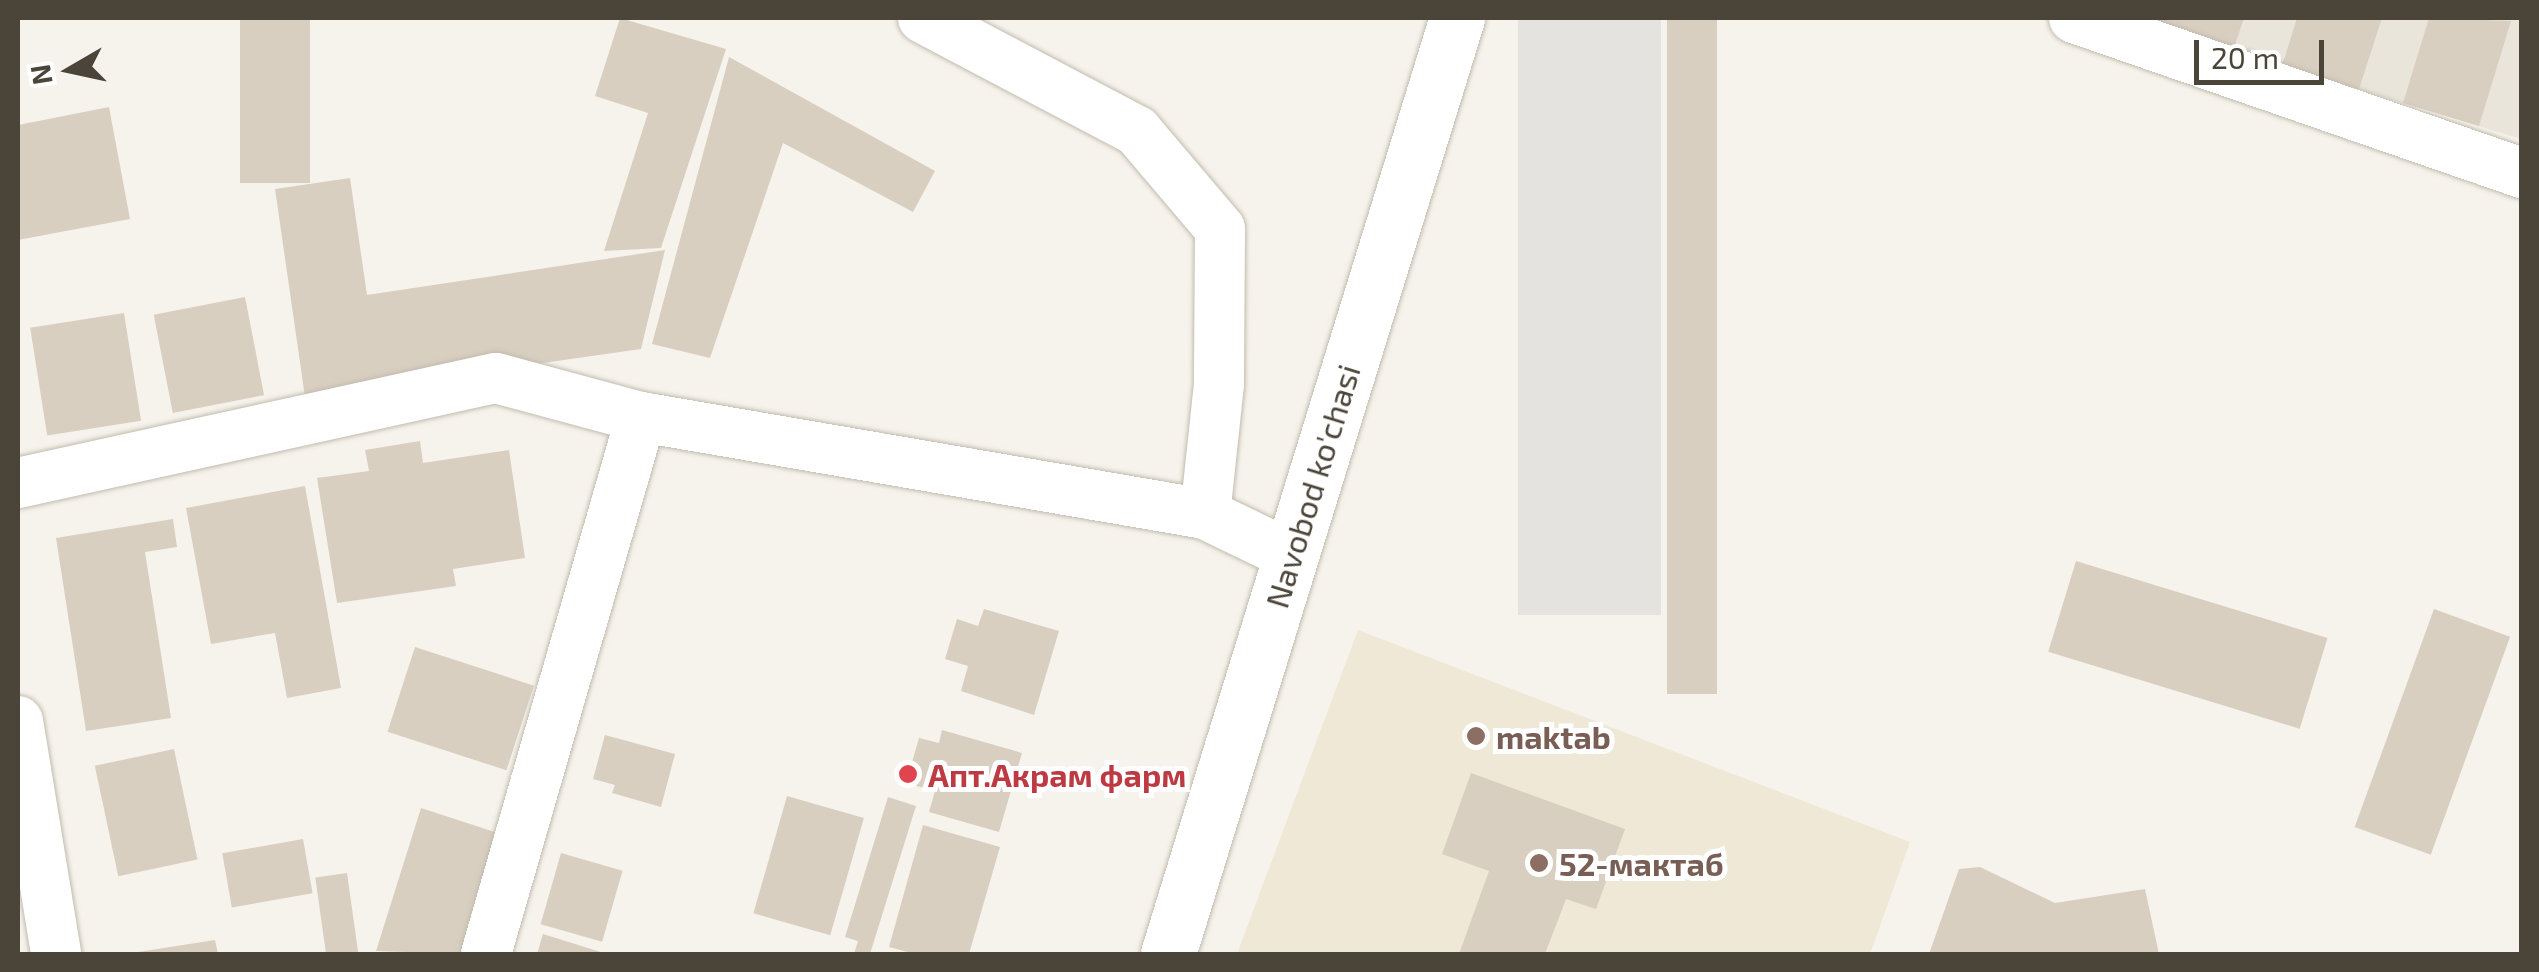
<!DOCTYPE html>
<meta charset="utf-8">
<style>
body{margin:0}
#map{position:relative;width:2539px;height:972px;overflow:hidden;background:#f6f3ec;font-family:"Exo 2",sans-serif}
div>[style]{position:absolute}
.residential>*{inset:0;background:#eae5da}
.education>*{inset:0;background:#efe8d6}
.parking>*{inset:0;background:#e5e3e0;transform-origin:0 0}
.building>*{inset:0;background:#d8cfc1;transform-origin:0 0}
.roads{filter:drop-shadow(0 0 2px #c2bbae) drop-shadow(0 0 2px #c2bbae)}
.minor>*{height:50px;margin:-25px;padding:0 25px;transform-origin:25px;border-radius:25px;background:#fff}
.tertiary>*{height:55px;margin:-27.5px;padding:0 27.5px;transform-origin:27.5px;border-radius:27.5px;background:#fff}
.dots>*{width:28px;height:28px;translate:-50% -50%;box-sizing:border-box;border:5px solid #fff;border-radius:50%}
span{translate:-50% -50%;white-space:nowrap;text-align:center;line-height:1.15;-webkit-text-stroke:10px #fff;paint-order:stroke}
.street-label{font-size:32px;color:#4b4439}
.education-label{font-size:32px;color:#785e54;font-weight:700}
.left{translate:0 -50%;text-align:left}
.health-label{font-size:32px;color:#be3a42;font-weight:700}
.frame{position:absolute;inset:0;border:20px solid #4b4439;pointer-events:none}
.north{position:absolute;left:20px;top:20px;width:100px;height:100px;-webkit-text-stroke:8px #fff;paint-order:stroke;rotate:261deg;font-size:28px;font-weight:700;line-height:40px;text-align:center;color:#4b4439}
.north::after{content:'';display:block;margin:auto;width:35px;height:45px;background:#4b4439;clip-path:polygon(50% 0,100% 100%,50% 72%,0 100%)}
.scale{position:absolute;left:2194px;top:40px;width:130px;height:45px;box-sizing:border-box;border:5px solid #4b4439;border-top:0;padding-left:12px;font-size:30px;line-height:35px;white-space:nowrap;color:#4b4439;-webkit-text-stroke:8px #fff;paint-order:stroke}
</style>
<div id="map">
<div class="residential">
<div style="clip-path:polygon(2122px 18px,2521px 18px,2521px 139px,2233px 51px)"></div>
</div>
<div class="education">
<div style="clip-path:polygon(1358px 630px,1910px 842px,1870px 954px,1237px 954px)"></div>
</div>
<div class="parking">
<div style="left:1518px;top:18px;width:143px;height:597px"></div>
</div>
<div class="building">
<div style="left:240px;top:18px;width:70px;height:165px"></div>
<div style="clip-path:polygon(620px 18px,726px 49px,661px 248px,604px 251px,648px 113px,595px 96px)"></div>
<div style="left:1667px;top:18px;width:50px;height:676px"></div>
<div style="clip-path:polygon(2157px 18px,2244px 18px,2233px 51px,2154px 27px)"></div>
<div style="clip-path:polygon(2297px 18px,2382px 18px,2359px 89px,2282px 66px)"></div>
<div style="clip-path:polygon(2429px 18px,2511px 21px,2479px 126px,2403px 103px)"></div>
<div style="clip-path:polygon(729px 57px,935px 171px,913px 212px,783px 143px,710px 358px,652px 344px)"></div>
<div style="clip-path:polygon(109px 107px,130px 219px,18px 240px,18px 125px)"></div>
<div style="clip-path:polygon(350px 178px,367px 295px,665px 250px,641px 349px,305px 397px,275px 189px)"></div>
<div style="left:245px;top:297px;width:100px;height:93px;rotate:79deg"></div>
<div style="left:124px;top:313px;width:109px;height:95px;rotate:81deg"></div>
<div style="clip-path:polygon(420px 441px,423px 463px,509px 450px,525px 558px,453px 569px,456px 586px,337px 603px,317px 478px,369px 471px,365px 450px)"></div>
<div style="clip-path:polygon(305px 486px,341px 688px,287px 698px,275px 633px,211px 644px,186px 508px)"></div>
<div style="clip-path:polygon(173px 519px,177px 547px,145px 552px,171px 718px,86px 731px,56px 538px)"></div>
<div style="left:2076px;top:561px;width:263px;height:95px;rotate:17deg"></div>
<div style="clip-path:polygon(984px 609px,1059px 631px,1034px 715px,961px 691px,968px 666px,945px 659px,957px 619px,978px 626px)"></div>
<div style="left:2434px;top:609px;width:81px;height:232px;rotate:20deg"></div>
<div style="left:415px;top:647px;width:125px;height:89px;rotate:18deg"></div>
<div style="clip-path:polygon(942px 730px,1022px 753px,999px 832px,929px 812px,935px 791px,906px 783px,919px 738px,939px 743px)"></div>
<div style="clip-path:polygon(605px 735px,675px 754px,661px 807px,612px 793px,615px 785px,593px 779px)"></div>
<div style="left:174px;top:749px;width:113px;height:81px;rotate:78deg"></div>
<div style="clip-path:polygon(1471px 773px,1625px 829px,1596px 909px,1566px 899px,1545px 954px,1459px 954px,1489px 871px,1442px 854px)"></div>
<div style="left:787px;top:796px;width:80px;height:122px;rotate:16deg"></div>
<div style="clip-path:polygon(888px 797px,916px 806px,870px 954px,854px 954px,858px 941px,845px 937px)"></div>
<div style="clip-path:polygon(421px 808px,504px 835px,466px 954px,376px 951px)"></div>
<div style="clip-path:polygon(923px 825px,1000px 847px,969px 954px,915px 954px,889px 947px)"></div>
<div style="left:303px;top:839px;width:55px;height:82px;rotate:80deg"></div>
<div style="left:561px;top:853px;width:64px;height:74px;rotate:16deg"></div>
<div style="clip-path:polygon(1980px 867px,2055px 903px,2145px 889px,2159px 954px,1929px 954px,1959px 869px)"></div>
<div style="left:347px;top:873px;width:82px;height:32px;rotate:82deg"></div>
<div style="clip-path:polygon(543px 934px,607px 954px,537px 954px)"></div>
<div style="clip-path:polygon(215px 940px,218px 954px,138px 954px,138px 952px)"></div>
</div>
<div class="roads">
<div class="minor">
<div style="left:923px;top:18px;width:242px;rotate:27.8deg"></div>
<div style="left:1137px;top:131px;width:128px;rotate:49.7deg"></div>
<div style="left:1220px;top:229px;width:155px;rotate:90.4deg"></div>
<div style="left:1219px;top:384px;width:131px;rotate:96.1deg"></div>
<div style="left:1205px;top:514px;width:94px;rotate:25.8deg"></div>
<div style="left:2074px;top:18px;width:474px;rotate:19.1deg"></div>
<div style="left:18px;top:483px;width:489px;rotate:-12.4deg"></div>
<div style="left:496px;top:378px;width:150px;rotate:15.1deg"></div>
<div style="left:641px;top:417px;width:572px;rotate:9.76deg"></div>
<div style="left:18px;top:721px;width:236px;rotate:80.7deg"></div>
<div style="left:486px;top:954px;width:559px;rotate:-73.9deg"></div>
</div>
<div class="tertiary">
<div style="left:1168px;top:954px;width:980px;rotate:-72.84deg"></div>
</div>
</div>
<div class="dots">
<div style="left:1476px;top:736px;background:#8d6e63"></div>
<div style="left:908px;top:774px;background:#e0444e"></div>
<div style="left:1539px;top:863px;background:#8d6e63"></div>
</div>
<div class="street-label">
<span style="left:1312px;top:486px;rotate:-73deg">Navobod ko'chasi</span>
</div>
<div class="education-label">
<span class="left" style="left:1496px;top:736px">maktab</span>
<span class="left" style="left:1559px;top:863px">52-мактаб</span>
</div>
<div class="health-label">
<span class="left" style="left:928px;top:774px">Апт.Акрам фарм</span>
</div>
<div class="frame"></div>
<div class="north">N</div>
<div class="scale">20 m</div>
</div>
